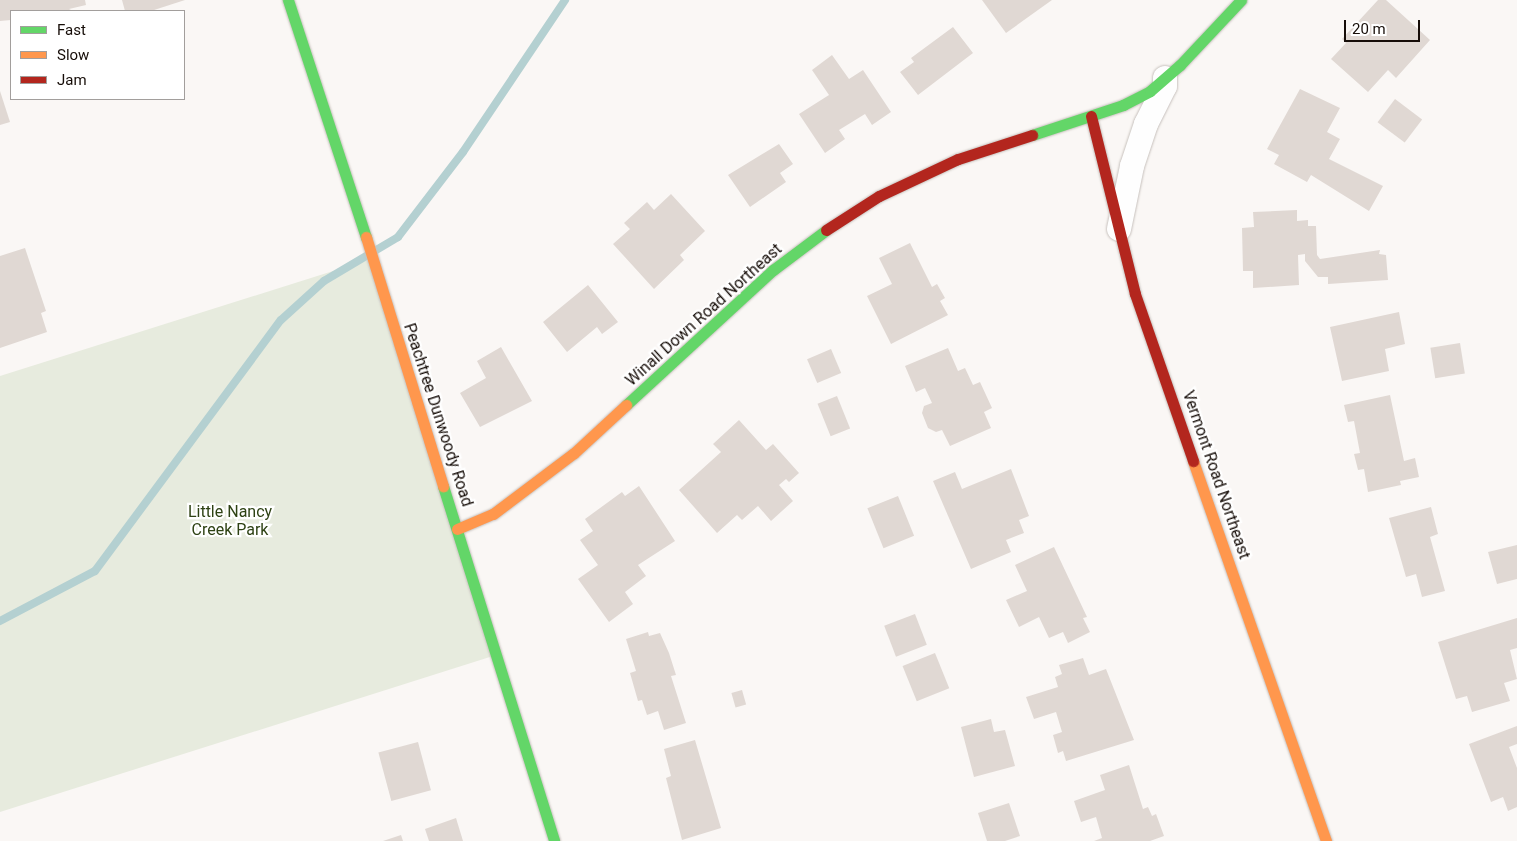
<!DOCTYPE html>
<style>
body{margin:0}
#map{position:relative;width:1517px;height:841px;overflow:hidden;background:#faf7f5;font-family:Roboto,sans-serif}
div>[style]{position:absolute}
.green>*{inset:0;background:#e7ebde}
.stream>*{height:8px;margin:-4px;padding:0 4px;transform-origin:4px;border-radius:4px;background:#b4d0d1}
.building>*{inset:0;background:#e0d8d3;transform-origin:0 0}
.roads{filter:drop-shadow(0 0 1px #c7c1bd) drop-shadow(0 0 1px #c7c1bd)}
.street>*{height:24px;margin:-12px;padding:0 12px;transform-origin:12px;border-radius:12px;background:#fefefe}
.fast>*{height:11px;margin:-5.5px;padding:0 5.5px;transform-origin:5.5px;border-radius:5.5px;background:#63d668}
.slow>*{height:11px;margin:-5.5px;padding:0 5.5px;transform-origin:5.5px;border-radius:5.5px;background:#ff974d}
.jam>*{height:11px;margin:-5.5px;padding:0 5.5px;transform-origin:5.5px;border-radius:5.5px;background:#b3261e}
span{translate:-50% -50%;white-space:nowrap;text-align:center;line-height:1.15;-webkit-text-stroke:4.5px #fff;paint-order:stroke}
.street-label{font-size:16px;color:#160d08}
.park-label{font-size:16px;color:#2e4214}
.legend{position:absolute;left:10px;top:10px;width:175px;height:90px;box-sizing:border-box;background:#fff;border:1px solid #a29e9c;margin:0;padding:6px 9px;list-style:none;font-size:15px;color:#160d08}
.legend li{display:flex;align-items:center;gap:10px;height:25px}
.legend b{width:25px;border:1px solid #a29e9c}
.scale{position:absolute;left:1344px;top:20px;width:76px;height:22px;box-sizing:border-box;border:2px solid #160d08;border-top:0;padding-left:6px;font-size:15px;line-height:18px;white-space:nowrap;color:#160d08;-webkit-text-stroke:4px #fff;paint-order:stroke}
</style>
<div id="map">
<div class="green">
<div style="clip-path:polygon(371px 259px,493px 656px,0 812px,0 376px)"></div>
</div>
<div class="stream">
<div style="left:0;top:621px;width:107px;rotate:-27.8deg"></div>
<div style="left:95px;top:571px;width:312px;rotate:-53.5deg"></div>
<div style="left:281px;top:320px;width:58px;rotate:-42.2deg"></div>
<div style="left:324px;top:281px;width:86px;rotate:-30.7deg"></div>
<div style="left:398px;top:237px;width:107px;rotate:-52.6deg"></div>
<div style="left:463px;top:152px;width:183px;rotate:-56.1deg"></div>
</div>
<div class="building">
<div style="clip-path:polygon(0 0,85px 0,86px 5px,69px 9px,73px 11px,11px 11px,11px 20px,0 21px)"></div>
<div style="clip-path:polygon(122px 0,185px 0,151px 11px,125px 11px)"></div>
<div style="clip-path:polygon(982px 0,1052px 0,1006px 33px)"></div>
<div style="clip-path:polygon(1378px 0,1386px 0,1430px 40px,1396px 78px,1388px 70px,1368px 92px,1331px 59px,1346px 43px,1342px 39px)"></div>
<div style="clip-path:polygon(953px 27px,973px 53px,918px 95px,900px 72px,914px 62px,911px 58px)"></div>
<div style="clip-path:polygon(832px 55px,849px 79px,863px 70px,891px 112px,872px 125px,865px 114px,839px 130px,845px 139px,825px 153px,799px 114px,829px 95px,812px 70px)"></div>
<div style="clip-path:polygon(1300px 89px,1340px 108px,1327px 132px,1340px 139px,1329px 159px,1383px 186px,1369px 211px,1311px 175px,1307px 182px,1274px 164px,1279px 155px,1267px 149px)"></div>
<div style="clip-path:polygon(0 91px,10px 122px,0 125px)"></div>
<div style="left:1395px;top:99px;width:34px;height:29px;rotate:37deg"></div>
<div style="clip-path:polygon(779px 144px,793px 164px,780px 173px,786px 182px,750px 207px,728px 175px)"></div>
<div style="clip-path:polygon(671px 194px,705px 231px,680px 255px,684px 260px,654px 289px,613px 244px,630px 229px,624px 223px,647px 202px,654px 210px)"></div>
<div style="clip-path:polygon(1297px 210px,1297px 221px,1308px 220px,1308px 226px,1316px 226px,1317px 255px,1320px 259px,1380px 250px,1379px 254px,1386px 255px,1388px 280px,1328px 284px,1328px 277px,1318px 277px,1305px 261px,1305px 254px,1298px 255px,1299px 285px,1253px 288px,1253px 271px,1243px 271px,1242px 228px,1254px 227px,1253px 212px)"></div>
<div style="clip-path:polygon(910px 243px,932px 287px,937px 284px,945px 298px,940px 301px,948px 315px,891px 344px,867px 296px,892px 284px,879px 258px)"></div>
<div style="clip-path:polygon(25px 248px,46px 311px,41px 313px,47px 332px,0 348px,0 256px)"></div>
<div style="clip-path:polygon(588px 285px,618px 322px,602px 334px,597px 327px,567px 352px,543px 322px)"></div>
<div style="clip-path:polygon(1399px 312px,1405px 344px,1385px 349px,1389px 371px,1342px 381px,1330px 327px)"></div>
<div style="left:1460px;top:343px;width:31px;height:30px;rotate:81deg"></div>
<div style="clip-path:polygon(501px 347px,532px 401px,480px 427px,460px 393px,486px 378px,477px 361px)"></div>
<div style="clip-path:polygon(948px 348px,958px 371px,965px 368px,973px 385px,980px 382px,992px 408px,984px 412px,991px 428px,950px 446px,942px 430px,936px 432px,928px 428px,922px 413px,924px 406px,932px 403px,925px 388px,916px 392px,905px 366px)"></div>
<div style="left:831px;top:349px;width:26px;height:26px;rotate:67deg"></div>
<div style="clip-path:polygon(1390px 395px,1404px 461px,1415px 458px,1419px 477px,1400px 481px,1401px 485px,1368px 492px,1364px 469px,1358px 470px,1354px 454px,1360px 453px,1354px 421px,1348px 422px,1344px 405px)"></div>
<div style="left:837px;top:396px;width:35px;height:21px;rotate:68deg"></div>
<div style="clip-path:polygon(739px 420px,766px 450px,773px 444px,799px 473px,789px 482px,786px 479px,779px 485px,793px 501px,771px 521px,758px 506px,742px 520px,737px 515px,717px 533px,679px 490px,721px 452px,713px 444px)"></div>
<div style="clip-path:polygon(1011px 469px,1029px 516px,1019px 520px,1024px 533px,1006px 540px,1011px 552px,971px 569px,933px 481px,955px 472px,962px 489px)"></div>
<div style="clip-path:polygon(639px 486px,675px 541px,638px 565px,646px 576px,625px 592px,633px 604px,609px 622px,578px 579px,598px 565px,580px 540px,593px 531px,585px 519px,622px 492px,625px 496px)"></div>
<div style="left:898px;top:496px;width:43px;height:33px;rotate:68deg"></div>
<div style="clip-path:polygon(1431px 507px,1438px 534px,1430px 537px,1445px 591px,1422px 597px,1416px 574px,1406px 577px,1389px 518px)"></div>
<div style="clip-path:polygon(1517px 545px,1517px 579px,1497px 584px,1488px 552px)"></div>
<div style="clip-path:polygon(1054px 547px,1087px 617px,1083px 618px,1090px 632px,1068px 643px,1063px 632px,1049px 638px,1039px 617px,1019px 627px,1006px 600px,1027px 591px,1015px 565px)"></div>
<div style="left:915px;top:614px;width:33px;height:33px;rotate:69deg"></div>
<div style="clip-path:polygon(1517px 618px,1517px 648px,1510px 650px,1517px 679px,1504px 683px,1510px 701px,1472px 712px,1467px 696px,1456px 699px,1438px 642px)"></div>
<div style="clip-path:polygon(648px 632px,649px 636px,660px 633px,669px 653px,676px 675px,671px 676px,686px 723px,664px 730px,658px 711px,647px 715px,642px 700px,638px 701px,630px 673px,636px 671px,626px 639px)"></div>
<div style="left:935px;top:653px;width:38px;height:35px;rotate:68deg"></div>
<div style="clip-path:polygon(1083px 658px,1089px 675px,1106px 669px,1134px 740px,1066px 761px,1063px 751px,1058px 753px,1053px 735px,1062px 732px,1056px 712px,1034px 719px,1026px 697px,1058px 687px,1055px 677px,1062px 674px,1059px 665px)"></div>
<div style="left:742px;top:690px;width:15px;height:11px;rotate:74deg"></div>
<div style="clip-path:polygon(991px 719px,994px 732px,1005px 730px,1015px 766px,974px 777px,961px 727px)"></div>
<div style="clip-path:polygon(1517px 726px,1517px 744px,1509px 747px,1517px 768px,1517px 807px,1508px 811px,1503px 797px,1491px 802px,1469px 744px)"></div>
<div style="clip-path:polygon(695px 740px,721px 828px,682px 840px,666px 778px,671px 776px,664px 749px)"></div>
<div style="left:418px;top:742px;width:50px;height:41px;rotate:75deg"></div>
<div style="clip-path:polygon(1129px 765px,1143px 809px,1148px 807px,1152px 816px,1156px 814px,1164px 836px,1150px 841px,1094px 841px,1102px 838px,1096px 817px,1081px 822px,1074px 801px,1105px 790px,1100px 775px)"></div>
<div style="clip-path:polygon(1009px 803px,1020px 836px,1005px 841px,987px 841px,978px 813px)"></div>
<div style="clip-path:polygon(456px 818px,463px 841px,429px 841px,425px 829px)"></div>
<div style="clip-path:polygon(401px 835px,403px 841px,383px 841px)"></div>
</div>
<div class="roads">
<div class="street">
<div style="left:1119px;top:229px;width:64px;rotate:-78.3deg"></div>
<div style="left:1132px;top:166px;width:44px;rotate:-71.6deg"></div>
<div style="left:1146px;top:124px;width:42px;rotate:-63.4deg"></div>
<div style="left:1165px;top:86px;width:8px;rotate:-90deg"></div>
</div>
<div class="fast">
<div style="left:288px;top:0;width:250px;rotate:71.8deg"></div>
<div style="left:1032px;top:135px;width:96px;rotate:-18.2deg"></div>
<div style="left:1123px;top:105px;width:30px;rotate:-27deg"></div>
<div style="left:1150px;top:91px;width:40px;rotate:-41deg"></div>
<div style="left:1180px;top:65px;width:89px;rotate:-46.8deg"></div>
<div style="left:626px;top:405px;width:200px;rotate:-42.6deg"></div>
<div style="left:773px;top:270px;width:66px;rotate:-37deg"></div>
<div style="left:443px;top:486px;width:372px;rotate:72.6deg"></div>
</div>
<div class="slow">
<div style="left:366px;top:237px;width:261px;rotate:72.8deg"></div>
<div style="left:1193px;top:461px;width:403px;rotate:70.7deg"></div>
<div style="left:457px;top:529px;width:39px;rotate:-23deg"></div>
<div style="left:493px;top:514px;width:101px;rotate:-37deg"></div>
<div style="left:574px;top:453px;width:71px;rotate:-42.7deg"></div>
</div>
<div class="jam">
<div style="left:1091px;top:116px;width:183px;rotate:76.1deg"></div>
<div style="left:1135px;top:294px;width:177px;rotate:70.8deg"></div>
<div style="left:826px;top:230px;width:63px;rotate:-32.7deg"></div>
<div style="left:879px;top:196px;width:87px;rotate:-25.1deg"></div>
<div style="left:958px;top:159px;width:78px;rotate:-18deg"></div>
</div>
</div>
<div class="street-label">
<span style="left:704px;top:315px;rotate:-42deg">Winall Down Road Northeast</span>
<span style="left:438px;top:415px;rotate:72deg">Peachtree Dunwoody Road</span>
<span style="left:1216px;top:475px;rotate:71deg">Vermont Road Northeast</span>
</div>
<div class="park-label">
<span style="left:230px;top:521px">Little Nancy<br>Creek Park</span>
</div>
<ul class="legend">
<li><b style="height:6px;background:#63d668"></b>Fast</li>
<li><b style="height:6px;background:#ff974d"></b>Slow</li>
<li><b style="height:6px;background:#b3261e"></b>Jam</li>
</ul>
<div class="scale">20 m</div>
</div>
